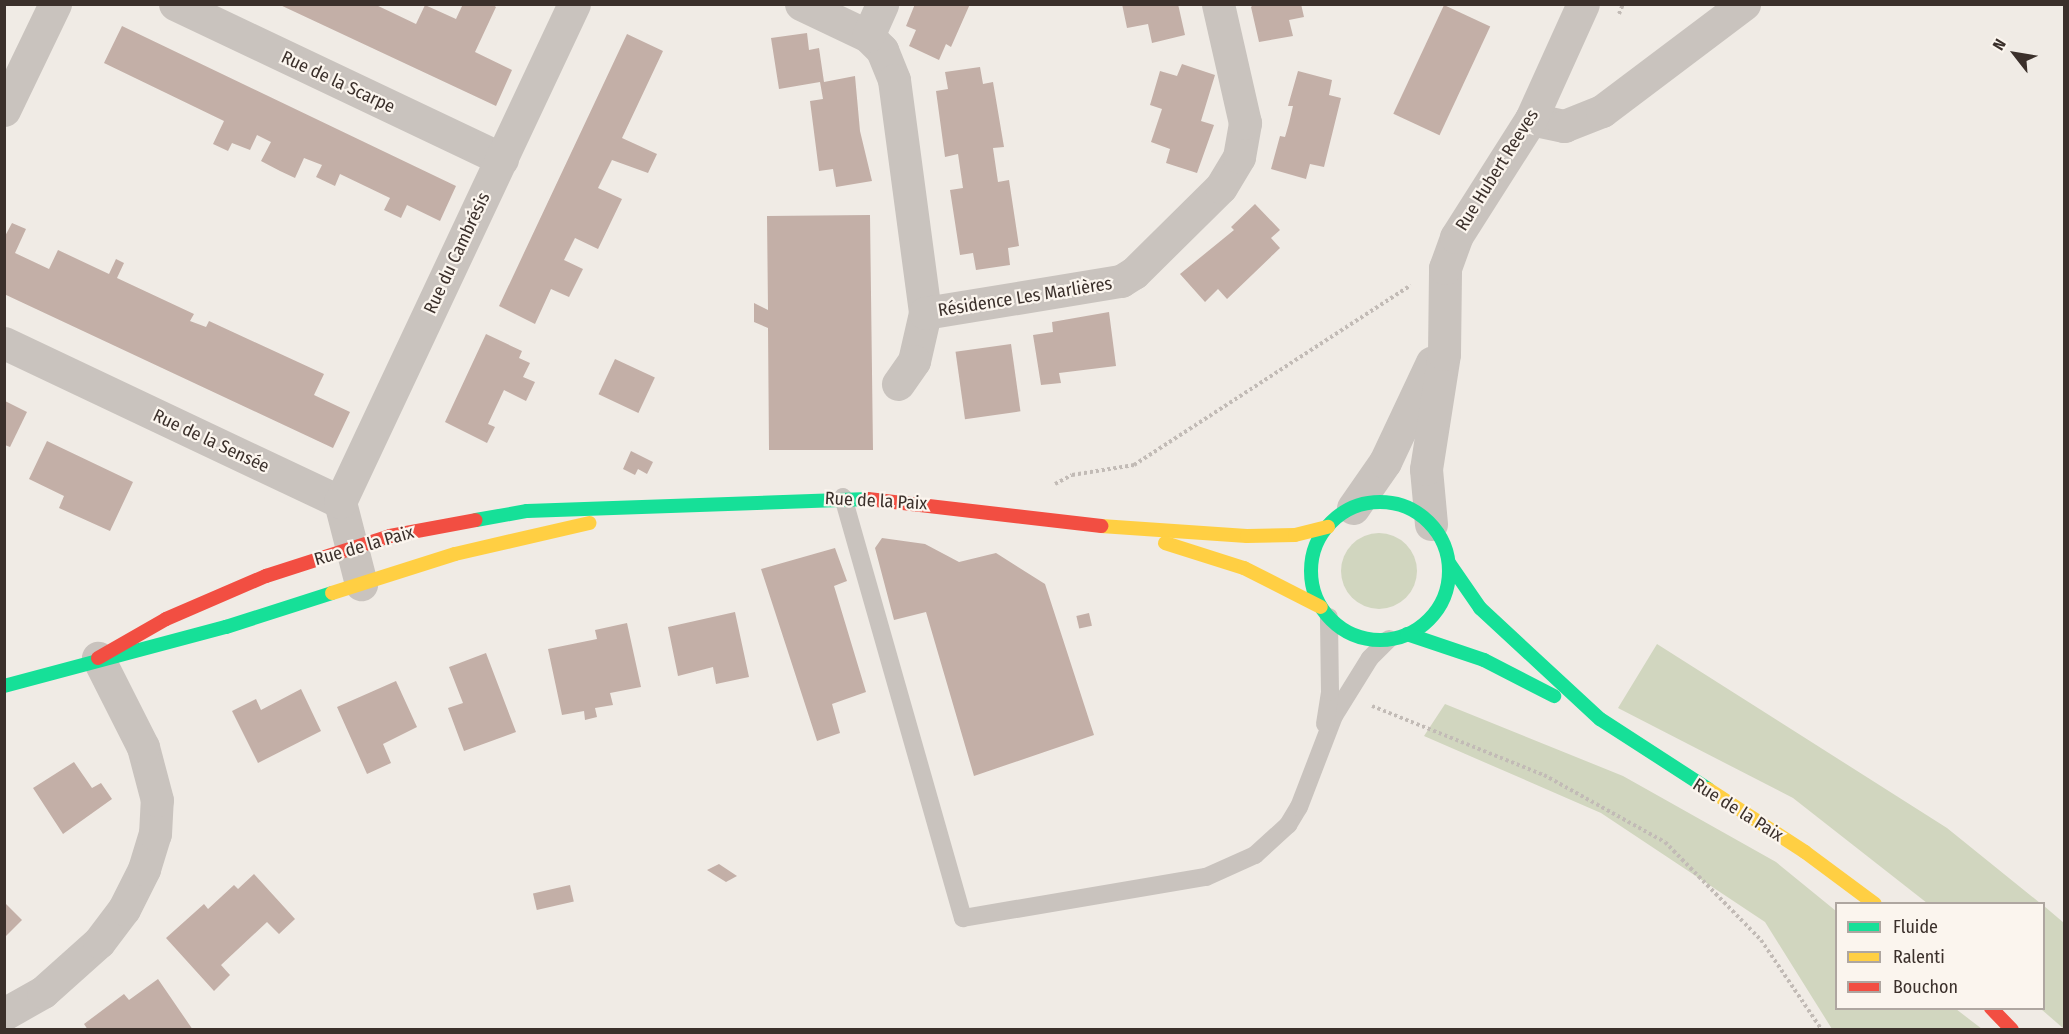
<!DOCTYPE html>
<meta charset="utf-8">
<style>
body{margin:0}
#map{position:relative;width:2069px;height:1034px;overflow:hidden;background:#f0ebe5;font-family:"Fira Sans Condensed",sans-serif}
div>[style]{position:absolute}
.green>*{inset:0;background:#d1d6bf}
.round{border-radius:50%}
.building>*{inset:0;background:#c3afa7;transform-origin:0 0}
.path>*{height:4px;margin-top:-2px;transform-origin:0;background:repeating-linear-gradient(90deg,#c2bbb6 0 3px,transparent 0 6px)}
.lane>*{height:18px;margin:-9px;padding:0 9px;transform-origin:9px;border-radius:9px;background:#c9c3be}
.street>*{height:33px;margin:-16.5px;padding:0 16.5px;transform-origin:16.5px;border-radius:16.5px;background:#c9c3be}
.fast>*{height:14px;margin:-7px;padding:0 7px;transform-origin:7px;border-radius:7px;background:#16e098}
.fast>.ring{margin:-7px;padding:0;box-sizing:content-box;background:none;border:14px solid #16e098;border-radius:50%}
.slow>*{height:14px;margin:-7px;padding:0 7px;transform-origin:7px;border-radius:7px;background:#ffcf43}
.jam>*{height:14px;margin:-7px;padding:0 7px;transform-origin:7px;border-radius:7px;background:#f24e42}
span{translate:-50% -50%;white-space:nowrap;text-align:center;line-height:1.15;-webkit-text-stroke:4.5px #fbf5ee;paint-order:stroke}
.street-label{font-size:18px;color:#3b302b}
.frame{position:absolute;inset:0;border:6px solid #3b302b;pointer-events:none}
.legend{position:absolute;left:1835px;top:902px;width:210px;height:108px;box-sizing:border-box;background:#fbf5ee;border:2px solid #aea6a0;margin:0;padding:8px 10px;list-style:none;font-size:18px;color:#3b302b}
.legend li{display:flex;align-items:center;gap:12px;height:30px}
.legend b{width:30px;border:2px solid #aea6a0}
.north{position:absolute;left:1985px;top:24px;width:60px;height:60px;-webkit-text-stroke:4px #fbf5ee;paint-order:stroke;rotate:301deg;font-size:16px;font-weight:700;line-height:24px;text-align:center;color:#3b302b}
.north::after{content:'';display:block;margin:auto;width:21px;height:27px;background:#3b302b;clip-path:polygon(50% 0,100% 100%,50% 72%,0 100%)}
</style>
<div id="map">
<div class="green">
<div class="round" style="left:1341px;top:533px;width:76px;height:76px"></div>
<div style="clip-path:polygon(1657px 644px,1947px 828px,2040px 903px,1927px 903px,1793px 798px,1618px 708px)"></div>
<div style="clip-path:polygon(1445px 704px,1623px 776px,1776px 862px,1836px 911px,1836px 1008px,1956px 1009px,1982px 1029px,1832px 1029px,1765px 922px,1601px 813px,1424px 736px)"></div>
<div style="clip-path:polygon(2044px 906px,2064px 923px,2064px 1029px,2041px 1009px)"></div>
</div>
<div class="building">
<div style="clip-path:polygon(278px 4px,374px 4px,416px 24px,425px 5px,456px 19px,463px 4px,492px 4px,496px 7px,475px 52px,512px 70px,496px 106px)"></div>
<div style="clip-path:polygon(915px 4px,970px 4px,951px 47px,946px 44px,939px 60px,909px 46px,916px 30px,906px 26px)"></div>
<div style="clip-path:polygon(1122px 4px,1178px 4px,1185px 35px,1152px 43px,1148px 24px,1127px 28px)"></div>
<div style="clip-path:polygon(1254px 4px,1301px 4px,1304px 17px,1289px 20px,1293px 36px,1259px 42px,1251px 7px)"></div>
<div style="left:1444px;top:5px;width:51px;height:120px;rotate:25deg"></div>
<div style="clip-path:polygon(122px 26px,456px 186px,440px 221px,407px 205px,401px 218px,384px 210px,390px 198px,340px 174px,335px 186px,316px 177px,322px 165px,304px 158px,295px 178px,280px 171px,261px 161px,271px 142px,257px 135px,250px 150px,232px 143px,228px 151px,213px 144px,224px 121px,104px 63px)"></div>
<div style="clip-path:polygon(807px 33px,809px 50px,819px 48px,824px 82px,855px 76px,860px 131px,872px 181px,836px 187px,833px 169px,819px 171px,810px 101px,823px 99px,820px 82px,779px 89px,771px 38px)"></div>
<div style="clip-path:polygon(627px 34px,663px 51px,622px 138px,657px 154px,648px 173px,612px 160px,598px 188px,622px 199px,598px 249px,575px 238px,564px 260px,583px 269px,569px 297px,551px 289px,535px 324px,499px 306px)"></div>
<div style="clip-path:polygon(1182px 64px,1215px 75px,1201px 121px,1214px 125px,1197px 173px,1166px 163px,1170px 149px,1151px 142px,1162px 109px,1150px 105px,1160px 71px,1177px 76px)"></div>
<div style="clip-path:polygon(980px 67px,983px 84px,993px 82px,1004px 147px,993px 148px,998px 182px,1009px 180px,1019px 246px,1008px 248px,1010px 265px,976px 270px,973px 253px,960px 255px,950px 190px,963px 188px,958px 154px,945px 157px,936px 91px,948px 89px,945px 72px)"></div>
<div style="clip-path:polygon(1298px 71px,1332px 80px,1329px 95px,1341px 98px,1324px 167px,1310px 164px,1306px 179px,1271px 169px,1280px 136px,1285px 137px,1289px 123px,1293px 106px,1288px 106px)"></div>
<div style="clip-path:polygon(1255px 204px,1280px 230px,1271px 238px,1280px 248px,1227px 299px,1218px 289px,1205px 302px,1180px 274px,1234px 230px,1231px 227px)"></div>
<div style="clip-path:polygon(870px 215px,873px 450px,769px 450px,768px 328px,754px 322px,754px 303px,768px 310px,767px 216px)"></div>
<div style="clip-path:polygon(12px 223px,26px 229px,15px 253px,49px 269px,58px 250px,109px 274px,116px 259px,124px 263px,117px 278px,194px 314px,190px 321px,206px 327px,209px 321px,324px 374px,314px 395px,350px 412px,333px 448px,4px 294px,4px 238px)"></div>
<div style="clip-path:polygon(1109px 312px,1116px 366px,1059px 373px,1061px 383px,1041px 385px,1033px 335px,1053px 332px,1052px 322px)"></div>
<div style="clip-path:polygon(486px 334px,522px 351px,519px 358px,530px 363px,523px 377px,535px 382px,526px 401px,504px 390px,488px 424px,495px 427px,487px 443px,445px 422px)"></div>
<div style="left:1011px;top:344px;width:68px;height:56px;rotate:82deg"></div>
<div style="left:615px;top:359px;width:44px;height:39px;rotate:25deg"></div>
<div style="clip-path:polygon(5px 401px,27px 412px,10px 447px,5px 445px)"></div>
<div style="clip-path:polygon(47px 441px,133px 482px,110px 531px,59px 508px,64px 496px,29px 479px)"></div>
<div style="clip-path:polygon(631px 451px,653px 462px,647px 474px,638px 469px,635px 475px,623px 469px)"></div>
<div style="clip-path:polygon(882px 538px,925px 544px,959px 562px,996px 553px,1045px 584px,1094px 735px,974px 776px,926px 612px,894px 620px,875px 548px)"></div>
<div style="clip-path:polygon(835px 548px,847px 581px,834px 586px,866px 692px,832px 704px,840px 733px,817px 741px,761px 569px)"></div>
<div style="clip-path:polygon(735px 612px,749px 677px,716px 684px,713px 667px,678px 676px,668px 627px)"></div>
<div style="left:1089px;top:613px;width:13px;height:13px;rotate:77deg"></div>
<div style="clip-path:polygon(627px 623px,641px 687px,610px 693px,613px 705px,595px 708px,597px 717px,585px 720px,584px 711px,562px 715px,548px 649px,597px 639px,595px 630px)"></div>
<div style="clip-path:polygon(486px 653px,516px 732px,464px 751px,448px 708px,463px 703px,449px 667px)"></div>
<div style="clip-path:polygon(396px 681px,417px 727px,383px 744px,391px 763px,367px 774px,337px 707px)"></div>
<div style="clip-path:polygon(301px 689px,321px 731px,258px 763px,232px 711px,256px 699px,261px 710px)"></div>
<div style="clip-path:polygon(74px 762px,92px 788px,101px 783px,112px 799px,63px 834px,33px 788px)"></div>
<div style="clip-path:polygon(719px 864px,737px 876px,726px 882px,707px 870px)"></div>
<div style="clip-path:polygon(254px 874px,295px 919px,279px 934px,267px 922px,221px 965px,230px 975px,214px 991px,166px 938px,204px 904px,208px 909px,234px 885px,238px 889px)"></div>
<div style="left:570px;top:885px;width:17px;height:38px;rotate:77deg"></div>
<div style="clip-path:polygon(4px 902px,22px 920px,4px 938px)"></div>
<div style="clip-path:polygon(158px 979px,193px 1030px,88px 1030px,84px 1024px,124px 994px,129px 1000px)"></div>
</div>
<div class="path">
<div style="left:1619px;top:14px;width:11px;rotate:-68deg"></div>
<div style="left:1055px;top:484px;width:19px;rotate:-28deg"></div>
<div style="left:1072px;top:475px;width:63px;rotate:-9.2deg"></div>
<div style="left:1134px;top:465px;width:330px;rotate:-33deg"></div>
<div style="left:1372px;top:706px;width:185px;rotate:21.9deg"></div>
<div style="left:1544px;top:775px;width:138px;rotate:29deg"></div>
<div style="left:1665px;top:842px;width:137px;rotate:45.6deg"></div>
<div style="left:1761px;top:940px;width:109px;rotate:55.9deg"></div>
</div>
<div class="lane">
<div style="left:843px;top:497px;width:438px;rotate:74.1deg"></div>
<div style="left:963px;top:918px;width:246px;rotate:-9.6deg"></div>
<div style="left:1206px;top:877px;width:54px;rotate:-24.2deg"></div>
<div style="left:1255px;top:855px;width:45px;rotate:-42.3deg"></div>
<div style="left:1288px;top:825px;width:21px;rotate:-59deg"></div>
<div style="left:1299px;top:807px;width:97px;rotate:-69deg"></div>
<div style="left:1334px;top:716px;width:68px;rotate:-58.2deg"></div>
<div style="left:1370px;top:658px;width:27px;rotate:-45deg"></div>
<div style="left:1325px;top:724px;width:32px;rotate:-81deg"></div>
<div style="left:1330px;top:692px;width:75px;rotate:-90.8deg"></div>
</div>
<div class="street">
<div style="left:175px;top:4px;width:362px;rotate:25.4deg"></div>
<div style="left:801px;top:4px;width:74px;rotate:25.5deg"></div>
<div style="left:868px;top:36px;width:20px;rotate:45deg"></div>
<div style="left:882px;top:50px;width:32px;rotate:68deg"></div>
<div style="left:894px;top:80px;width:235px;rotate:82.4deg"></div>
<div style="left:925px;top:313px;width:49px;rotate:102.9deg"></div>
<div style="left:914px;top:361px;width:28px;rotate:125deg"></div>
<div style="left:868px;top:36px;width:35px;rotate:-66deg"></div>
<div style="left:4px;top:110px;width:118px;rotate:-64.3deg"></div>
<div style="left:1531px;top:119px;width:34px;rotate:12deg"></div>
<div style="left:1564px;top:126px;width:41px;rotate:-21.5deg"></div>
<div style="left:1602px;top:111px;width:178px;rotate:-37deg"></div>
<div style="left:925px;top:313px;width:199px;rotate:-9.3deg"></div>
<div style="left:1121px;top:281px;width:15px;rotate:-32deg"></div>
<div style="left:1134px;top:273px;width:122px;rotate:-44.7deg"></div>
<div style="left:1221px;top:187px;width:35px;rotate:-59deg"></div>
<div style="left:1239px;top:157px;width:35px;rotate:-80deg"></div>
<div style="left:1245px;top:123px;width:122px;rotate:-102.8deg"></div>
<div style="left:4px;top:343px;width:372px;rotate:25.3deg"></div>
<div style="left:340px;top:502px;width:85px;rotate:75.6deg"></div>
<div style="left:340px;top:502px;width:550px;rotate:-64.83deg"></div>
<div style="left:1353px;top:508px;width:56px;rotate:-55.2deg"></div>
<div style="left:1385px;top:462px;width:110px;rotate:-64.8deg"></div>
<div style="left:1431px;top:524px;width:55px;rotate:-95.2deg"></div>
<div style="left:1426px;top:469px;width:116px;rotate:-81.1deg"></div>
<div style="left:1444px;top:354px;width:86px;rotate:-89.3deg"></div>
<div style="left:1445px;top:268px;width:33px;rotate:-70deg"></div>
<div style="left:1456px;top:237px;width:140px;rotate:-57.6deg"></div>
<div style="left:1531px;top:119px;width:126px;rotate:-65.7deg"></div>
<div style="left:4px;top:1014px;width:45px;rotate:-29.4deg"></div>
<div style="left:43px;top:992px;width:75px;rotate:-41.8deg"></div>
<div style="left:99px;top:942px;width:41px;rotate:-52.9deg"></div>
<div style="left:124px;top:909px;width:45px;rotate:-63.4deg"></div>
<div style="left:144px;top:869px;width:37px;rotate:-73deg"></div>
<div style="left:155px;top:834px;width:34px;rotate:-87deg"></div>
<div style="left:157px;top:800px;width:55px;rotate:-104.8deg"></div>
<div style="left:143px;top:747px;width:100px;rotate:-116.8deg"></div>
</div>
<div class="fast">
<div class="ring" style="left:1311px;top:502px;width:124px;height:124px"></div>
<div style="left:476px;top:520px;width:52px;rotate:-10deg"></div>
<div style="left:527px;top:511px;width:341px;rotate:-2deg"></div>
<div style="left:1449px;top:563px;width:55px;rotate:55.4deg"></div>
<div style="left:1480px;top:608px;width:163px;rotate:42.8deg"></div>
<div style="left:1600px;top:719px;width:129px;rotate:32.9deg"></div>
<div style="left:1407px;top:634px;width:81px;rotate:18.7deg"></div>
<div style="left:1484px;top:660px;width:79px;rotate:27.2deg"></div>
<div style="left:4px;top:686px;width:230px;rotate:-14.9deg"></div>
<div style="left:226px;top:627px;width:111px;rotate:-17.8deg"></div>
</div>
<div class="slow">
<div style="left:1101px;top:526px;width:146px;rotate:3.9deg"></div>
<div style="left:1247px;top:536px;width:48px;rotate:-1.2deg"></div>
<div style="left:1295px;top:535px;width:34px;rotate:-14deg"></div>
<div style="left:1165px;top:543px;width:83px;rotate:17.6deg"></div>
<div style="left:1244px;top:568px;width:86px;rotate:26.9deg"></div>
<div style="left:332px;top:593px;width:129px;rotate:-17.6deg"></div>
<div style="left:455px;top:554px;width:138px;rotate:-13deg"></div>
<div style="left:1708px;top:789px;width:116px;rotate:33deg"></div>
<div style="left:1805px;top:852px;width:87px;rotate:36.6deg"></div>
</div>
<div class="jam">
<div style="left:868px;top:499px;width:235px;rotate:6.6deg"></div>
<div style="left:98px;top:658px;width:78px;rotate:-29.8deg"></div>
<div style="left:166px;top:619px;width:109px;rotate:-23.3deg"></div>
<div style="left:266px;top:576px;width:130px;rotate:-17.9deg"></div>
<div style="left:390px;top:536px;width:87px;rotate:-10.5deg"></div>
<div style="left:1991px;top:1008px;width:30px;rotate:46deg"></div>
</div>
<div class="street-label">
<span style="left:338px;top:82px;rotate:25deg">Rue de la Scarpe</span>
<span style="left:1497px;top:170px;rotate:-58deg">Rue Hubert Reeves</span>
<span style="left:457px;top:253px;rotate:-65deg">Rue du Cambrésis</span>
<span style="left:1025px;top:297px;rotate:-9deg">Résidence Les Marlières</span>
<span style="left:211px;top:441px;rotate:25deg">Rue de la Sensée</span>
<span style="left:876px;top:501px;rotate:3deg">Rue de la Paix</span>
<span style="left:364px;top:546px;rotate:-16deg">Rue de la Paix</span>
<span style="left:1738px;top:810px;rotate:32deg">Rue de la Paix</span>
</div>
<div class="frame"></div>
<ul class="legend">
<li><b style="height:8px;background:#16e098"></b>Fluide</li>
<li><b style="height:8px;background:#ffcf43"></b>Ralenti</li>
<li><b style="height:8px;background:#f24e42"></b>Bouchon</li>
</ul>
<div class="north">N</div>
</div>
